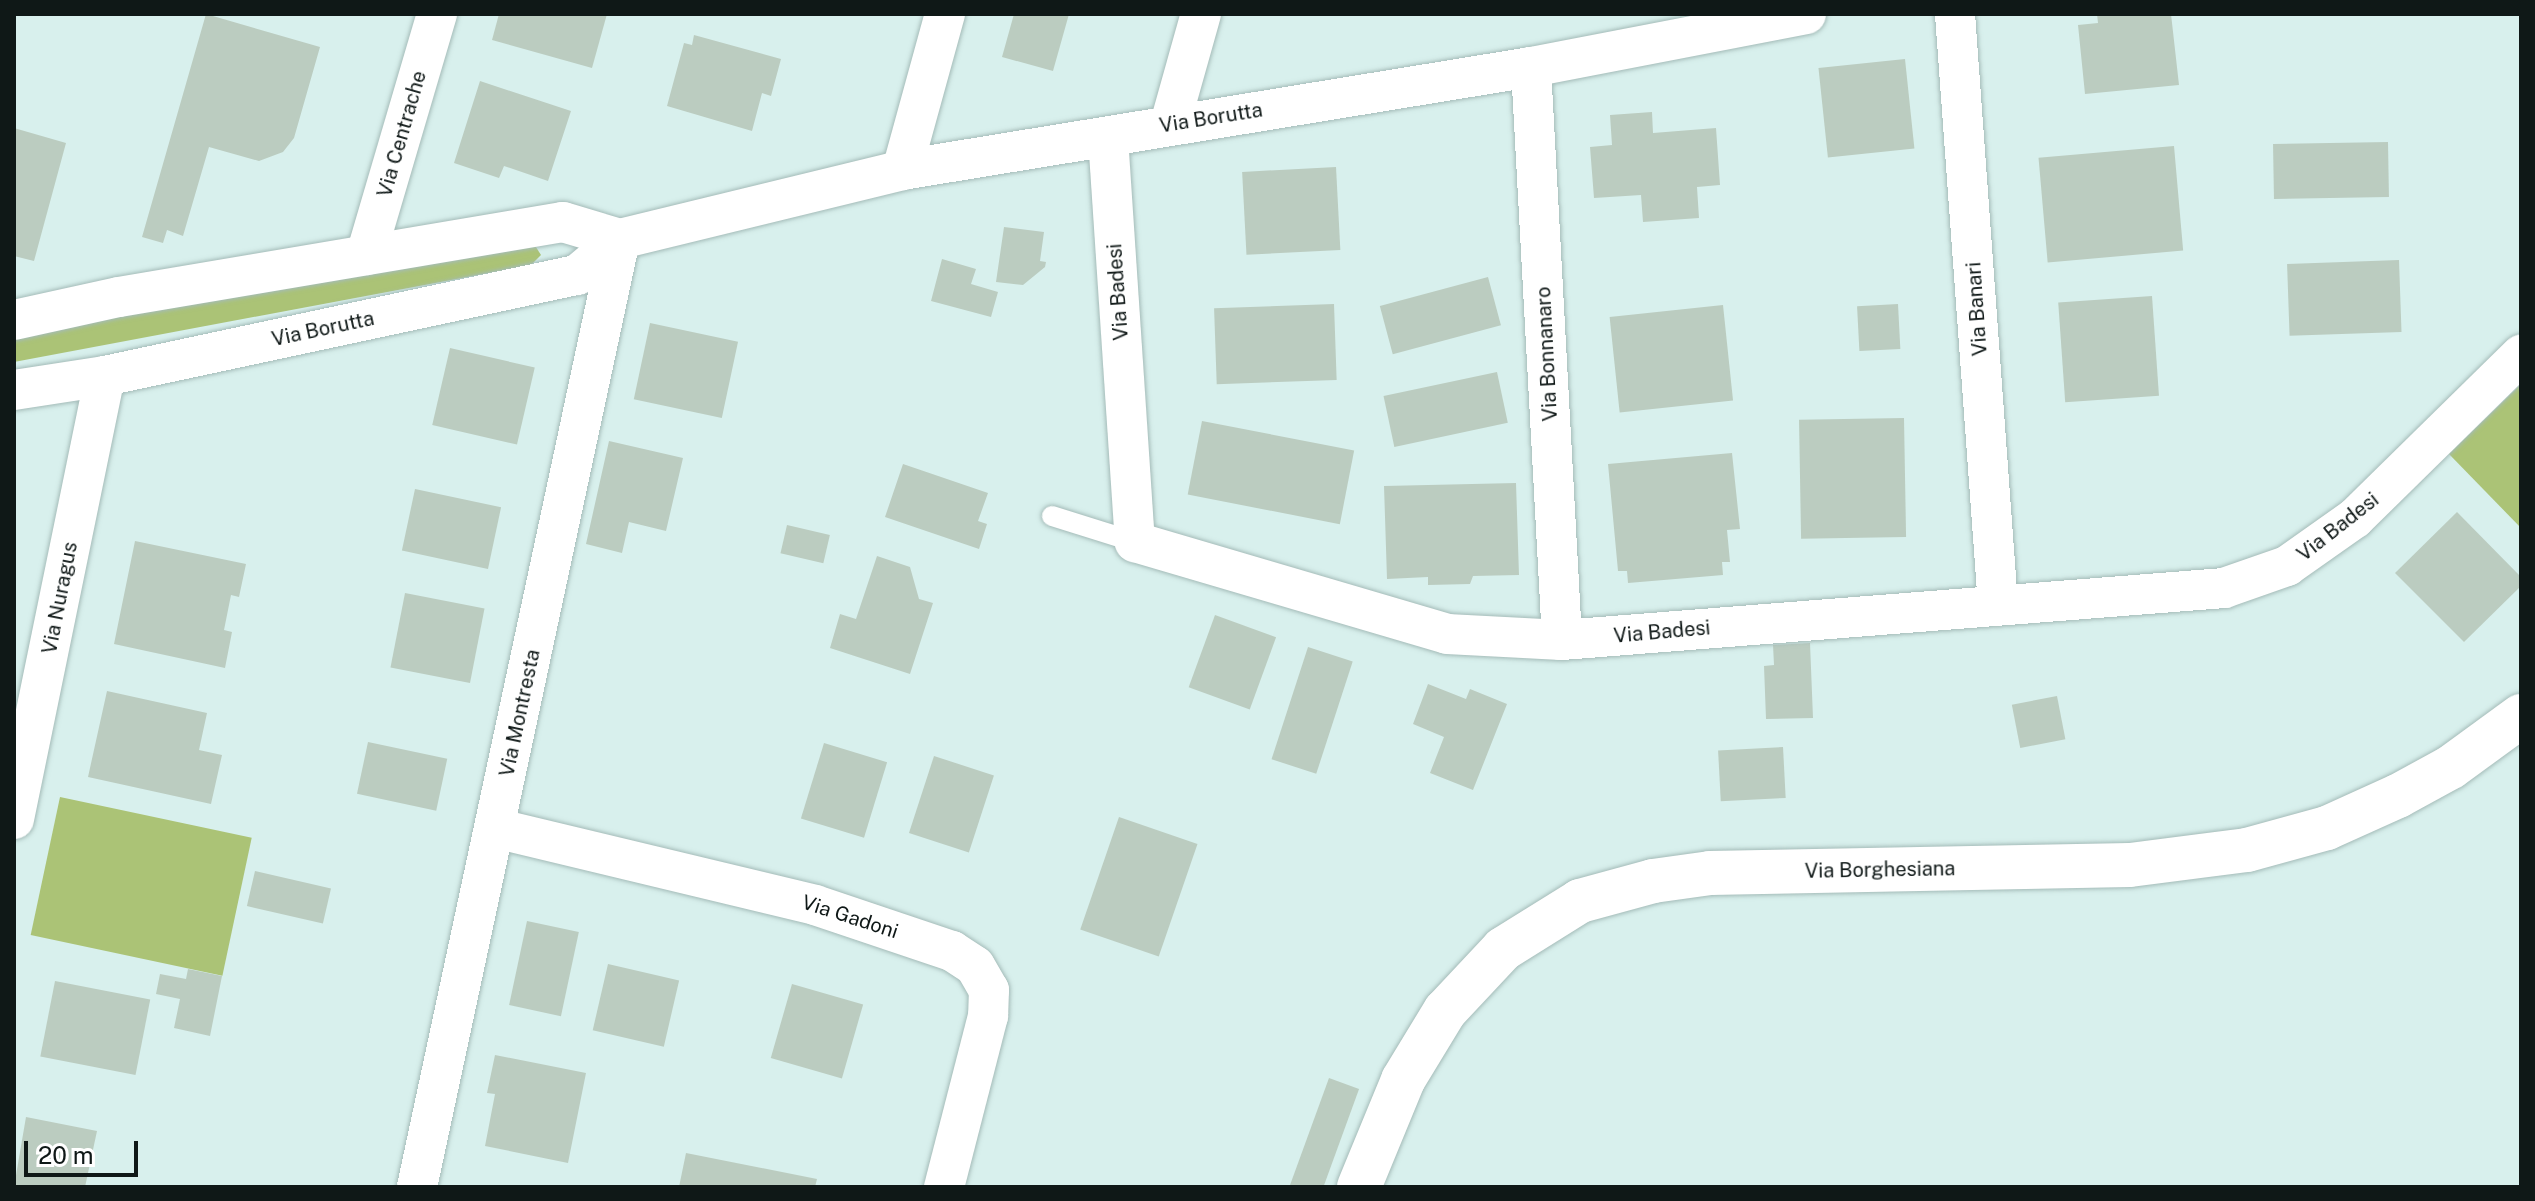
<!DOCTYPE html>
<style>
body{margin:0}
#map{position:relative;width:2535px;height:1201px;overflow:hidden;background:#d8f0ed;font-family:"Public Sans",sans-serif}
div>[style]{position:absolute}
.green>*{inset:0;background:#abc376;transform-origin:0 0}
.building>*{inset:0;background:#bbccc0;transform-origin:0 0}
.roads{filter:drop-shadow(0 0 2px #a4bbb8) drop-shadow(0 0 2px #a4bbb8)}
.service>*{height:20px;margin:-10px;padding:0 10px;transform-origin:10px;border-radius:10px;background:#fff}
.minor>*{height:40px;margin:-20px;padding:0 20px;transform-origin:20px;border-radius:20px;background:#fff}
.tertiary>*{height:44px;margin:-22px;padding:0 22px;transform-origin:22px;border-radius:22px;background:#fff}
span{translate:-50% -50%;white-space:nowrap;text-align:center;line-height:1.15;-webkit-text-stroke:8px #fff;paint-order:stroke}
.street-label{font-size:20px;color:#0f1817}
.frame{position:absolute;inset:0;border:16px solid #0f1817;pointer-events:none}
.scale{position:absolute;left:24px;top:1141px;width:114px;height:36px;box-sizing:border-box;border:4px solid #0f1817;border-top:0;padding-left:10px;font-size:24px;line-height:28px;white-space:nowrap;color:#0f1817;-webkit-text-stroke:6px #fff;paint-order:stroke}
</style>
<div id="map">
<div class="green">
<div style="clip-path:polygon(534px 244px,541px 255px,531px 265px,14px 362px,14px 335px)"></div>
<div style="clip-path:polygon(2521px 384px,2521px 528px,2449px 454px)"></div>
<div style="left:60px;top:797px;width:196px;height:141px;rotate:12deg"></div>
</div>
<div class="building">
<div style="clip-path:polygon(206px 14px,320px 47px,294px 138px,283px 152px,259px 161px,209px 147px,183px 236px,167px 230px,163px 243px,142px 237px)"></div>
<div style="clip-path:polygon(499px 14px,607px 14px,592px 68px,492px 40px)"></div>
<div style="clip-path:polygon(1014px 14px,1069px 14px,1053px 71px,1002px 57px)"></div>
<div style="clip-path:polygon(2097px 14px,2171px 14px,2179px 85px,2085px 94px,2078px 25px,2098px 23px)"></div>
<div style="clip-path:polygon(694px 35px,781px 59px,771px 96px,762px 93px,752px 131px,667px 106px,684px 43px,692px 45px)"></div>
<div style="left:1905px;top:59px;width:90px;height:87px;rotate:84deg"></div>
<div style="clip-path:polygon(480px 81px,571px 111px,548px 181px,504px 166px,499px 178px,454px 163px)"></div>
<div style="clip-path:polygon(1652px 112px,1653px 133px,1716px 128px,1720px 185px,1697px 187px,1699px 218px,1643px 222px,1641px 195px,1594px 198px,1590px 147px,1612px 145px,1610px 115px)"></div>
<div style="clip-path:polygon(14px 128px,66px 143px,34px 261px,14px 256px)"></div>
<div style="left:2388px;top:142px;width:55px;height:115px;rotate:89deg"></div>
<div style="left:2174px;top:146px;width:105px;height:136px;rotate:85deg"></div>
<div style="left:1336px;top:167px;width:83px;height:94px;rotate:87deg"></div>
<div style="clip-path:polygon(1004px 227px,1044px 232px,1040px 261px,1046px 262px,1045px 267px,1023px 285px,996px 282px)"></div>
<div style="clip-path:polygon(942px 259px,976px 269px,971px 284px,998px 292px,991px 317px,931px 301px)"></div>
<div style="left:2399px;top:260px;width:72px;height:112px;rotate:88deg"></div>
<div style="left:1488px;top:277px;width:50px;height:112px;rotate:75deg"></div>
<div style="left:2152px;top:296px;width:100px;height:94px;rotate:86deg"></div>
<div style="left:1334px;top:304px;width:76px;height:120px;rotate:88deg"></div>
<div style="left:1898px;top:304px;width:45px;height:41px;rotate:87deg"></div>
<div style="left:1723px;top:305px;width:96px;height:114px;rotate:84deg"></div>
<div style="left:650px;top:323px;width:90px;height:78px;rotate:12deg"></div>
<div style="left:450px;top:348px;width:87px;height:79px;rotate:13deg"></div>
<div style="left:1497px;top:372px;width:52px;height:116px;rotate:78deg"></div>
<div style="left:1904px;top:418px;width:119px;height:105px;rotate:89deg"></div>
<div style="left:1202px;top:421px;width:155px;height:75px;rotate:11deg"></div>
<div style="clip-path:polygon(609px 441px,683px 458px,666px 531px,629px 522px,622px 553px,586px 544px)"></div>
<div style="clip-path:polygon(1732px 453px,1740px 529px,1727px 530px,1730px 562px,1722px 562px,1723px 575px,1628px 583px,1627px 571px,1618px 571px,1608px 464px)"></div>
<div style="clip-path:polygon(903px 464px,988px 493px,978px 521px,987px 524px,979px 549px,885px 517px)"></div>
<div style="clip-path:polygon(1516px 483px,1519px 575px,1473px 576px,1470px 584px,1428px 585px,1428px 577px,1387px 579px,1384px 486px)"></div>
<div style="left:415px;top:489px;width:88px;height:63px;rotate:12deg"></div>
<div style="clip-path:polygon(2457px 512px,2521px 577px,2521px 586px,2464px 642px,2395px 573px)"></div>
<div style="left:787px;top:525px;width:44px;height:29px;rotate:13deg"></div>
<div style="clip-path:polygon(135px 541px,246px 564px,239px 597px,231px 595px,224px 630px,232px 632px,225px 668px,114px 644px)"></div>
<div style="clip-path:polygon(877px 556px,910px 567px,919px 599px,933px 603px,910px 674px,830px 648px,840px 614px,856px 619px)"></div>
<div style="left:405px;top:593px;width:81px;height:76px;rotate:11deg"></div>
<div style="left:1215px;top:615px;width:65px;height:77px;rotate:20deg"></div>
<div style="clip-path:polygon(1810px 643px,1813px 718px,1766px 719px,1764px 666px,1774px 665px,1773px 645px)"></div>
<div style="left:1308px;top:647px;width:47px;height:118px;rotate:18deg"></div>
<div style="clip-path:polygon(1428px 684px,1466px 699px,1470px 689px,1507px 704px,1473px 790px,1430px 773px,1444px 737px,1413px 724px)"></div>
<div style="clip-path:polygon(107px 691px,207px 713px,199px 750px,222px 755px,211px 804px,88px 777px)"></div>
<div style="left:2057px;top:696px;width:44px;height:46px;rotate:79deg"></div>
<div style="left:368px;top:742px;width:81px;height:53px;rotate:12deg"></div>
<div style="left:824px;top:743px;width:66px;height:79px;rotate:17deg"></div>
<div style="left:1783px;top:747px;width:51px;height:65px;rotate:87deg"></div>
<div style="left:934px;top:756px;width:63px;height:81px;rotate:18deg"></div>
<div style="left:1119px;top:817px;width:83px;height:119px;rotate:19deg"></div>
<div style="left:255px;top:871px;width:78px;height:36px;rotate:13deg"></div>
<div style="left:527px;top:921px;width:53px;height:86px;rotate:12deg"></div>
<div style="left:608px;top:964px;width:73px;height:68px;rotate:13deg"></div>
<div style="clip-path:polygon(188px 969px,222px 976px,210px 1036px,174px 1028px,180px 999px,156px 994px,160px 974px,186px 979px)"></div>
<div style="left:55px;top:981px;width:97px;height:77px;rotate:11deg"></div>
<div style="left:792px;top:984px;width:74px;height:77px;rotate:16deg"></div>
<div style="clip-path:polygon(495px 1055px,586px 1073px,568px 1163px,485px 1146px,495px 1094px,487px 1093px)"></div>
<div style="left:1329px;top:1078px;width:32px;height:116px;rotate:20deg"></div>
<div style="clip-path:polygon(26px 1117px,97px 1131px,85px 1187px,14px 1187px)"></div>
<div style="clip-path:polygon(686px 1153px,817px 1179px,815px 1187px,679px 1187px)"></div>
</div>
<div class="roads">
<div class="service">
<div style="left:1052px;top:516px;width:87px;rotate:17.4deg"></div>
</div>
<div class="minor">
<div style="left:1955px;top:14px;width:593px;rotate:85.84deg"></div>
<div style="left:1531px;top:67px;width:574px;rotate:86.9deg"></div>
<div style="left:1170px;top:124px;width:114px;rotate:-74.3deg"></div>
<div style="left:1108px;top:137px;width:406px;rotate:86.2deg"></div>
<div style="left:1135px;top:542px;width:325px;rotate:16.4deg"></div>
<div style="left:1447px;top:634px;width:115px;rotate:3deg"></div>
<div style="left:1562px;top:640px;width:664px;rotate:-4.49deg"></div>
<div style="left:2224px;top:588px;width:67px;rotate:-19.2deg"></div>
<div style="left:2287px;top:566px;width:83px;rotate:-35.2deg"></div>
<div style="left:2355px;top:518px;width:233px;rotate:-44.5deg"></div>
<div style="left:902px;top:170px;width:162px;rotate:-74.6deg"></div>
<div style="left:366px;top:255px;width:251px;rotate:-73.6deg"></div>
<div style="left:14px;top:320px;width:107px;rotate:-12.4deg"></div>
<div style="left:119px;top:297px;width:450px;rotate:-9.6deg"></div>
<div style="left:563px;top:222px;width:59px;rotate:16.6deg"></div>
<div style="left:620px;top:239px;width:290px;rotate:-13.7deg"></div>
<div style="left:902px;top:170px;width:637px;rotate:-9.3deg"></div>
<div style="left:1531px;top:67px;width:280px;rotate:-10.9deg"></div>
<div style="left:14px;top:390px;width:92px;rotate:-8.7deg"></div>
<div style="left:105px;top:376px;width:483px;rotate:-12.1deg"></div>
<div style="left:577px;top:275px;width:56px;rotate:-39.9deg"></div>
<div style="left:14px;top:819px;width:452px;rotate:-78.4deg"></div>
<div style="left:495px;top:828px;width:329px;rotate:13.5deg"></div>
<div style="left:815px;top:905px;width:145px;rotate:18.6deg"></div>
<div style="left:952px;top:951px;width:27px;rotate:33deg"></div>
<div style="left:975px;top:966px;width:28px;rotate:60deg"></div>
<div style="left:989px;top:990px;width:26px;rotate:92deg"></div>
<div style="left:988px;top:1016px;width:177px;rotate:104.4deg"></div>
<div style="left:417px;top:1187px;width:969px;rotate:-77.91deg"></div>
</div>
<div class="tertiary">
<div style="left:1359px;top:1187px;width:116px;rotate:-67.6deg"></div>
<div style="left:1403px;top:1080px;width:81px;rotate:-58.7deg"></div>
<div style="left:1445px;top:1011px;width:85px;rotate:-46.9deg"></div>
<div style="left:1503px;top:949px;width:91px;rotate:-31.9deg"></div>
<div style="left:1580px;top:901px;width:76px;rotate:-15.3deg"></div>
<div style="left:1653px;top:881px;width:58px;rotate:-8deg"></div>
<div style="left:1710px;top:873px;width:420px;rotate:-1.1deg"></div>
<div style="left:2130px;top:865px;width:118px;rotate:-7.3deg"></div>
<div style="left:2247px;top:850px;width:83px;rotate:-15.4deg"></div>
<div style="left:2327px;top:828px;width:78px;rotate:-24.3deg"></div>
<div style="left:2398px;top:796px;width:60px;rotate:-28.7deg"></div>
<div style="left:2451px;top:767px;width:87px;rotate:-36.1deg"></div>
</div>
</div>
<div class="street-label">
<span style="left:1211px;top:118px;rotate:-9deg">Via Borutta</span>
<span style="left:402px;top:134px;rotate:-74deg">Via Centrache</span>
<span style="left:1118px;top:292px;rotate:-94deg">Via Badesi</span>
<span style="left:1977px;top:309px;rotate:-94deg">Via Banari</span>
<span style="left:323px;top:329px;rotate:-12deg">Via Borutta</span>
<span style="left:1547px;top:354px;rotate:-93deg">Via Bonnanaro</span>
<span style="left:2338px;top:527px;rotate:-38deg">Via Badesi</span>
<span style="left:60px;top:598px;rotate:-79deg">Via Nuragus</span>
<span style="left:1662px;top:632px;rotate:-5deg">Via Badesi</span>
<span style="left:520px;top:713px;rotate:-78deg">Via Montresta</span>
<span style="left:1880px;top:870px;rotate:-1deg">Via Borghesiana</span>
<span style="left:850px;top:917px;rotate:18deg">Via Gadoni</span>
</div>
<div class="frame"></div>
<div class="scale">20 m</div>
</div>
